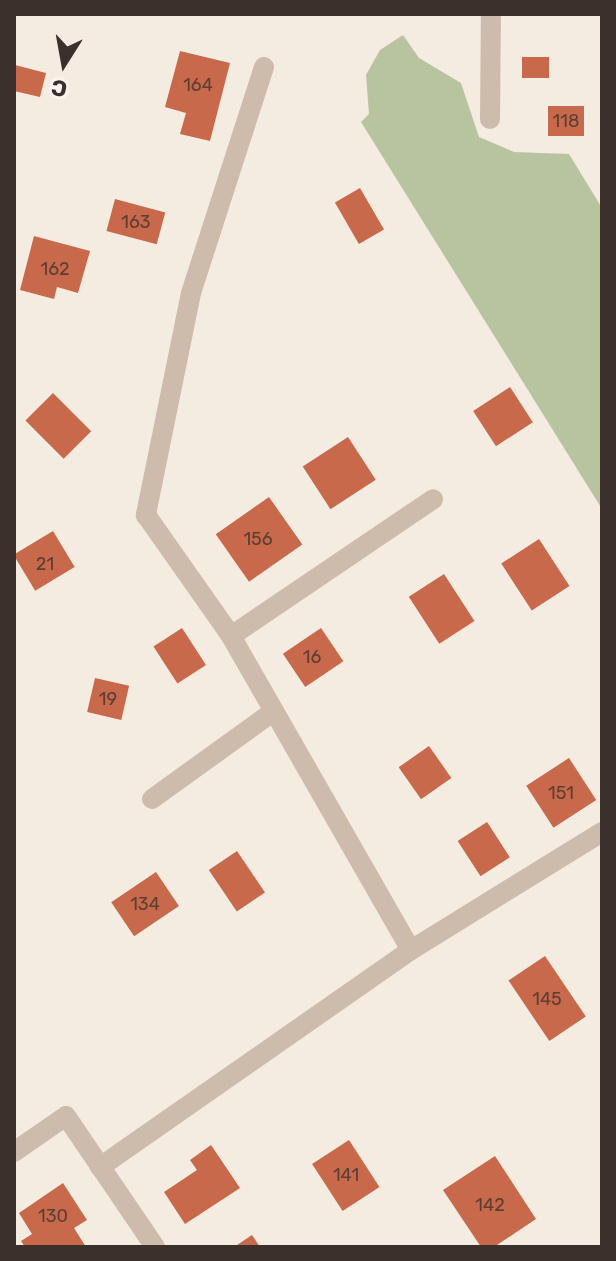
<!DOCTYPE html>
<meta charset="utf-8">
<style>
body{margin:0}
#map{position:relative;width:616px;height:1261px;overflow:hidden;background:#f4ebe1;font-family:Rubik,sans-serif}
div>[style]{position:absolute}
.green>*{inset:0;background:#b8c4a0}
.building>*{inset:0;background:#c8694b;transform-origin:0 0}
.minor>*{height:20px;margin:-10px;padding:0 10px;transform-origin:10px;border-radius:10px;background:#cdbbac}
span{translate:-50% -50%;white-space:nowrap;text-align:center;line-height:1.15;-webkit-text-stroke:6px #fbf5ee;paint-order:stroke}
.number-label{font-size:18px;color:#5e3e33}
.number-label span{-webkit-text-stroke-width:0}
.frame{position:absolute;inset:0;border:16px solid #3b302b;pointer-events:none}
.north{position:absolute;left:24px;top:24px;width:80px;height:80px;-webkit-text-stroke:6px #fbf5ee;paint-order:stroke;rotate:191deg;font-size:22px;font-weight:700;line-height:32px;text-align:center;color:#3b302b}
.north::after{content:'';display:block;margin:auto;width:28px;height:36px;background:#3b302b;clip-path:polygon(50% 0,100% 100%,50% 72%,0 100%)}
</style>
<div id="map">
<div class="green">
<div style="clip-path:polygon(403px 35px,419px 58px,461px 83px,479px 137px,514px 152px,569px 154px,602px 208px,602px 509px,361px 122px,369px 114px,366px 75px,380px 50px)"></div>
</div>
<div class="building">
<div style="clip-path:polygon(180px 51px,230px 63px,210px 141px,180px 134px,186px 113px,165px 107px)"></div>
<div style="left:522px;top:57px;width:27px;height:21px"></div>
<div style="clip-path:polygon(15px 65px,46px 73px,40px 97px,14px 91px)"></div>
<div style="left:548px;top:106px;width:36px;height:30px"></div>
<div style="left:360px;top:188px;width:48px;height:29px;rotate:60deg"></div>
<div style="left:115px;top:199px;width:52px;height:33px;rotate:15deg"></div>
<div style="clip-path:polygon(34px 236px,90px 251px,78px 293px,57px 287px,54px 299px,20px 290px)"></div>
<div style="left:510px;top:387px;width:42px;height:44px;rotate:57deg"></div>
<div style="left:53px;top:393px;width:54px;height:39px;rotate:45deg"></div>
<div style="left:348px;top:437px;width:51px;height:54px;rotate:57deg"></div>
<div style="left:269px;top:497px;width:58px;height:65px;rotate:55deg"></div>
<div style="left:53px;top:531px;width:42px;height:46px;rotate:59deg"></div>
<div style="left:539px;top:539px;width:56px;height:45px;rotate:57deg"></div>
<div style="left:444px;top:574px;width:56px;height:42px;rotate:57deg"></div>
<div style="left:182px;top:628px;width:44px;height:34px;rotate:57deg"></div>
<div style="left:321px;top:628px;width:40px;height:46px;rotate:56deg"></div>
<div style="left:95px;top:678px;width:35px;height:35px;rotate:13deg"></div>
<div style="left:429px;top:746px;width:39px;height:37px;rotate:55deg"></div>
<div style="left:569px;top:758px;width:50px;height:51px;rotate:57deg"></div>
<div style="left:487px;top:822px;width:42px;height:35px;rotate:57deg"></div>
<div style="left:237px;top:851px;width:50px;height:34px;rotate:56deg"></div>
<div style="left:156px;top:872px;width:41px;height:54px;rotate:56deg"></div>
<div style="left:545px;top:956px;width:73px;height:44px;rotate:56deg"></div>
<div style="left:349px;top:1140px;width:56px;height:44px;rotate:57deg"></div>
<div style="clip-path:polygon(211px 1145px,240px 1188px,185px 1224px,164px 1192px,197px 1170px,190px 1160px)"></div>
<div style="clip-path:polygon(495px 1156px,536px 1219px,494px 1247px,481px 1247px,443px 1190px)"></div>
<div style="clip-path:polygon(63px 1183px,87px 1220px,74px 1228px,86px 1247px,25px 1247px,21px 1241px,32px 1234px,19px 1213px)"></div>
<div style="clip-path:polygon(252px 1235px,260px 1247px,234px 1247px)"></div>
</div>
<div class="minor">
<div style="left:264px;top:67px;width:237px;rotate:107.9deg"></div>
<div style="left:191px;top:293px;width:227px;rotate:101.5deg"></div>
<div style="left:146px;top:515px;width:148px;rotate:54.9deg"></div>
<div style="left:231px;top:636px;width:362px;rotate:60.2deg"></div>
<div style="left:490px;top:119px;width:105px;rotate:-89.5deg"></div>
<div style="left:231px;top:636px;width:244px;rotate:-34.1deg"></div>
<div style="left:152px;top:799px;width:150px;rotate:-35.8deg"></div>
<div style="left:14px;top:1152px;width:63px;rotate:-34.7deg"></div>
<div style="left:66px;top:1116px;width:158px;rotate:55.8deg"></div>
<div style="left:100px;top:1167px;width:379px;rotate:-34.9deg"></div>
<div style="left:411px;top:950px;width:225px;rotate:-31.7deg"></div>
</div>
<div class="number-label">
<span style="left:198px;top:85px">164</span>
<span style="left:566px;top:121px">118</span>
<span style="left:136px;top:222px">163</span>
<span style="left:55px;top:269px">162</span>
<span style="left:258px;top:539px">156</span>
<span style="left:45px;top:564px">21</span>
<span style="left:312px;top:657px">16</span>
<span style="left:108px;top:699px">19</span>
<span style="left:561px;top:793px">151</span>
<span style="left:145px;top:904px">134</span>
<span style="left:547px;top:999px">145</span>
<span style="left:346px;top:1175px">141</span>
<span style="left:490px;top:1205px">142</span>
<span style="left:53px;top:1216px">130</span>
</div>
<div class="frame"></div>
<div class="north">С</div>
</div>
